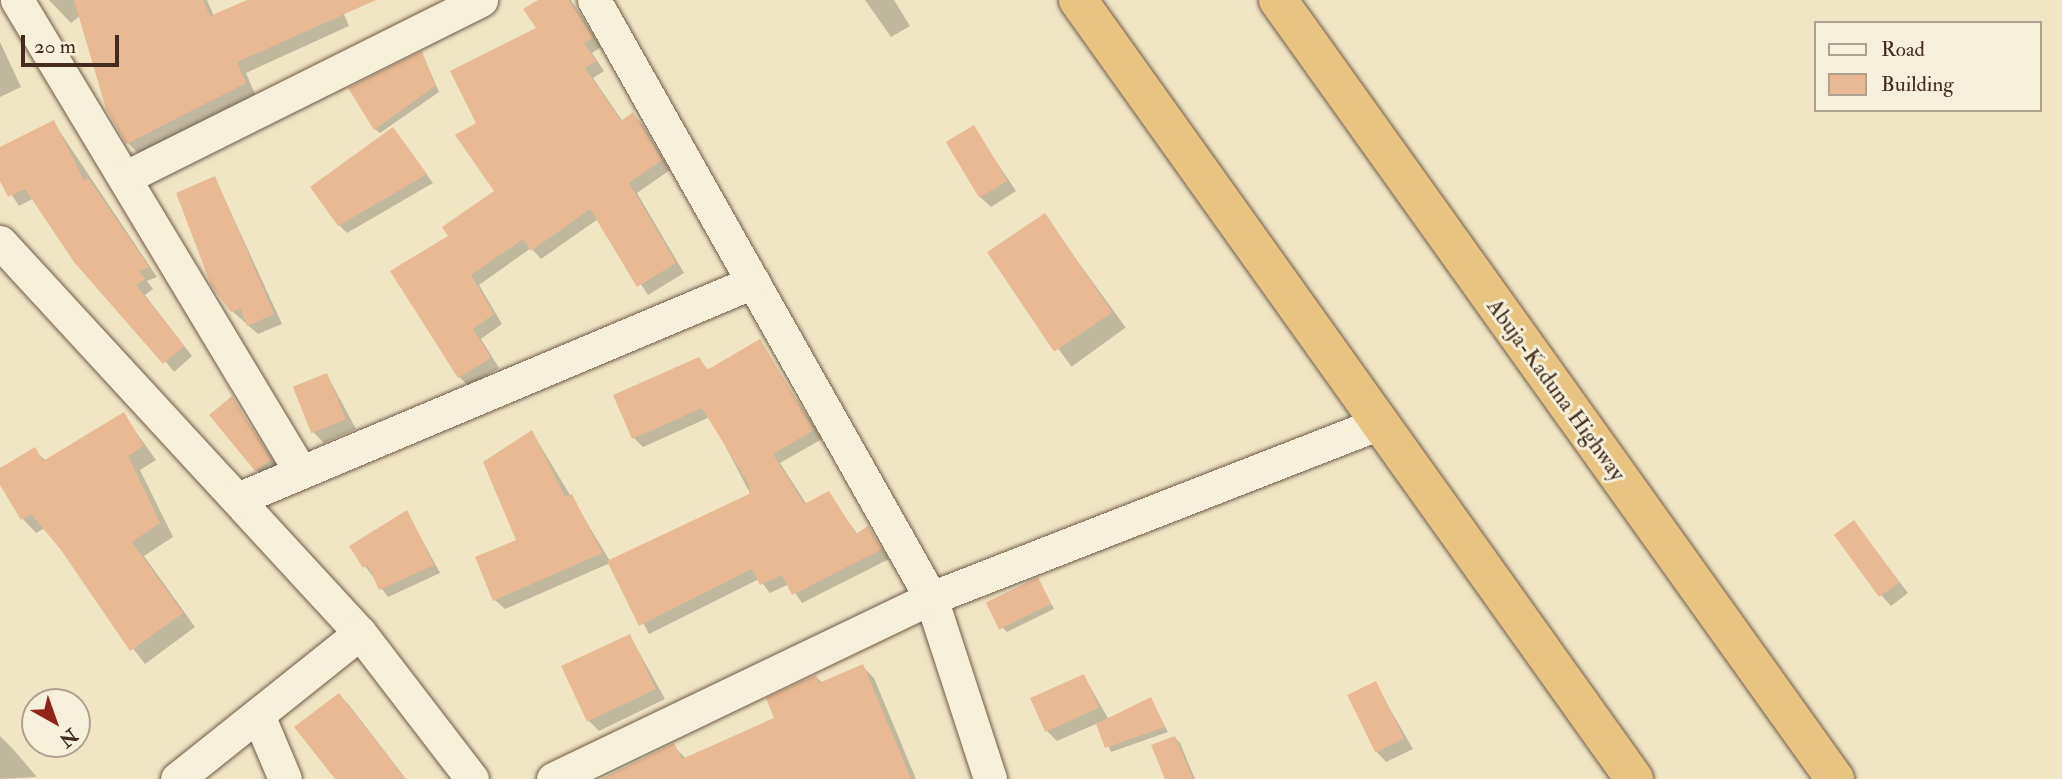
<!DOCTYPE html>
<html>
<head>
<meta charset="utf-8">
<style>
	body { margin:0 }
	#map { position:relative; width:2062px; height:779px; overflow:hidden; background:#f1e6c4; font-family:"IM FELL Double Pica",serif }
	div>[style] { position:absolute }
	.shadow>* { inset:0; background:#0003; transform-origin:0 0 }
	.building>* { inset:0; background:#e9b993; transform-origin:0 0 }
	.roads { filter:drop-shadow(0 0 2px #6e5a47) drop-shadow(0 0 2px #6e5a47) }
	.minor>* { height:33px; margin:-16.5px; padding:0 16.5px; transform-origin:16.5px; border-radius:16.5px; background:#f6efd9 }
	.trunk>* { height:38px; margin:-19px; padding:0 19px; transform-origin:19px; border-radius:19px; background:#e8c382 }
	span { translate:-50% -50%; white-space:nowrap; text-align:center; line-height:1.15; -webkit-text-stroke:6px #f6efd9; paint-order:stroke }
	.street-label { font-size:23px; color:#432c1d }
	.legend { position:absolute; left:1814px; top:21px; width:228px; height:91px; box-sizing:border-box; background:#f6efd9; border:2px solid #aea18e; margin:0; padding:9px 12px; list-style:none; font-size:21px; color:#432c1d }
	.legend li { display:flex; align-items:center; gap:14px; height:35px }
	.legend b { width:35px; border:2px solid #aea18e }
	.north { position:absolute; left:21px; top:688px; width:70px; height:70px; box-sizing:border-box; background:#f6efd9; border:2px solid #aea18e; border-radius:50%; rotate:140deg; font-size:19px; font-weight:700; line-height:28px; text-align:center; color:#432c1d }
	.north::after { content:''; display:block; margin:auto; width:24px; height:32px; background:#8f2418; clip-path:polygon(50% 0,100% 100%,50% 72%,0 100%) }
	.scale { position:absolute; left:21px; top:35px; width:98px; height:32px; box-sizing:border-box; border:4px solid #432c1d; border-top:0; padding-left:9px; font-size:21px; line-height:24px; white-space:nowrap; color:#432c1d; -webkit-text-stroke:5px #f6efd9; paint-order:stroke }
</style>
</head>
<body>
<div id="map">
	<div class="shadow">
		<i style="clip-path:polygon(49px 0,207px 0,214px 16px,251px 0,338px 0,349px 26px,246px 73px,255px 94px,138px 153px,128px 143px,81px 15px,71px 23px)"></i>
		<i style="clip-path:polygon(541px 0,571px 0,601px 47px,592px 53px,604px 71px,593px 78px,623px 122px,633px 115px,642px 124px,670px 170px,637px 193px,684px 273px,648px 295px,598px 219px,541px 259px,531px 248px,479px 285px,502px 324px,481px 339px,499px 368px,469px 386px,459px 377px,451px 237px,497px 191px,478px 123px,538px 29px)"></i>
		<i style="clip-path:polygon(865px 0,894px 0,910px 26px,891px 37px)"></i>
		<i style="clip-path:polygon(0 42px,21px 87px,0 97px)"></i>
		<i style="clip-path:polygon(422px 53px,439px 92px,380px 133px,375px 129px)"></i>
		<i style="clip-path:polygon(54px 123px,157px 277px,147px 281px,153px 289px,145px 295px,192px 356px,174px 372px,34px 198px,19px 206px,0 177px,0 149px)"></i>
		<i style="clip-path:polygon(974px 128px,1016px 191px,991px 207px,980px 197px)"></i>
		<i style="clip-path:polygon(393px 129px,433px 183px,347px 233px,339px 225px)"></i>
		<i style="clip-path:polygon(215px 178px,282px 324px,258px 334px,232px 311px)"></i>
		<i style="left:1044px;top:215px;width:139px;height:67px;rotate:54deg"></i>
		<i style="clip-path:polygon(759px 341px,822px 439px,780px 463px,807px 505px,828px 493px,858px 535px,868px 528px,889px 559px,802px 603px,789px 584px,770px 593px,759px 579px,649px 634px,610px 563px,505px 609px,495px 600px,519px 541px,532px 432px,610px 561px,751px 495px,710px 417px,643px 447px,634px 438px,699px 359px,709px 371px)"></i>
		<i style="clip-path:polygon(327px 375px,356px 429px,324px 443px,314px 433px)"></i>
		<i style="clip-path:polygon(232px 398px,280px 471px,267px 480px,256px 470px)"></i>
		<i style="clip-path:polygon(123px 414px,156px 460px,140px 470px,173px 537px,144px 556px,195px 627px,145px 664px,91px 594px,95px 591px,45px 528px,36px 533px,23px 519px,0 482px,0 470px,34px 450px,46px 461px)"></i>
		<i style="clip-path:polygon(407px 512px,440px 573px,388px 597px,351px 547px)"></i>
		<i style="clip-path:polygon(1854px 522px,1908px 593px,1891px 606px,1881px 595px)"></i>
		<i style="clip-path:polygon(1038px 579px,1054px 609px,1007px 632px,1002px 627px)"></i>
		<i style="clip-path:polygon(630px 636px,665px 699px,599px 731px,589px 721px)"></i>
		<i style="clip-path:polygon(863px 667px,874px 678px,916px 779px,602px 779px,673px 745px,686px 759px,776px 719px,816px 677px,823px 683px)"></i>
		<i style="clip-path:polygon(1084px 676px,1109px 720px,1151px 699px,1168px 732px,1111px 752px,1098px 723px,1057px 741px,1047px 731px)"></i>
		<i style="clip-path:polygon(1375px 683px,1413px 749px,1386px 762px,1376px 751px)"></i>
		<i style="clip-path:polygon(339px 695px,349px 705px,406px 779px,338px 779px)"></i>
		<i style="clip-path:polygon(0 736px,13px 749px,37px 777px,0 779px)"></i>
		<i style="clip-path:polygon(1175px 738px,1180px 743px,1195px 779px,1167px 779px)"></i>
	</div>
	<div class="building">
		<i style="clip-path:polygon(74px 0,203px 0,210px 16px,247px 0,376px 0,237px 62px,246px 83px,126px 144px,106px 109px)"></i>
		<i style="clip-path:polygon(538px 0,569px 0,593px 38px,584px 43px,596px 61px,585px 68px,621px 121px,633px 112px,662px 160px,629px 183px,676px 263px,637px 287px,590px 209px,531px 251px,523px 239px,471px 275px,494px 314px,473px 329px,491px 358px,458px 378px,390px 271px,448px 236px,442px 227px,494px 191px,455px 135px,476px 123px,450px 71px,536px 28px,523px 9px)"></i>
		<i style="clip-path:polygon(422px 51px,435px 86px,374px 130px,348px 88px)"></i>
		<i style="clip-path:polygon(54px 120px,84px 181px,88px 178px,149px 267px,139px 271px,145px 279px,136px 285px,184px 346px,163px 364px,74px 262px,25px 189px,8px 197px,0 181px,0 147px)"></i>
		<i style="left:974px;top:125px;width:65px;height:33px;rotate:59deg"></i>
		<i style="clip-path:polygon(393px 127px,427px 174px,338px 226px,310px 187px)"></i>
		<i style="clip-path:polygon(215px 176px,274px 314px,247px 326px,240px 308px,231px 312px,211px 285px,176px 193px)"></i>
		<i style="left:1045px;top:213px;width:120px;height:70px;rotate:56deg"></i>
		<i style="clip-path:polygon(760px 339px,814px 430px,773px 454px,804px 504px,829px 491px,856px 534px,868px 526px,882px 549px,792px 595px,782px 575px,760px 585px,752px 569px,639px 626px,607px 561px,749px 494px,749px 485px,702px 408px,632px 439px,613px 395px,699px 357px,707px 370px)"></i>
		<i style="left:327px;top:373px;width:50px;height:37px;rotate:68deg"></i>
		<i style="clip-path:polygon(232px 396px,271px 460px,255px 471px,209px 415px)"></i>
		<i style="clip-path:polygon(124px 412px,144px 446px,128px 456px,160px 523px,132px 542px,183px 613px,130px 651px,61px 550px,31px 514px,21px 520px,0 485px,0 468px,35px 447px,43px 461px)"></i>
		<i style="clip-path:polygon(532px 430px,565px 497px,572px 494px,602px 553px,493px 601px,475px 557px,516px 540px,483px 462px)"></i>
		<i style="clip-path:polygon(407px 510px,434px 565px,379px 590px,368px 565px,363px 568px,349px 546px)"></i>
		<i style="left:1854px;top:520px;width:77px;height:25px;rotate:54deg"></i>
		<i style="left:1038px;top:577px;width:30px;height:58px;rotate:64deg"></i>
		<i style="left:630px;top:634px;width:61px;height:76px;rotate:65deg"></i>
		<i style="clip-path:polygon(863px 664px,911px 779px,601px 779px,674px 743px,682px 759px,774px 718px,766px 698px,816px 675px,819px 683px)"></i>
		<i style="left:1084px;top:674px;width:37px;height:59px;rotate:66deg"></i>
		<i style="left:1376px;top:681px;width:64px;height:32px;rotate:64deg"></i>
		<i style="clip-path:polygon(339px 693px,405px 779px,335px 779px,294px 727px)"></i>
		<i style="clip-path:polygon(1151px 697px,1165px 727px,1105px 748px,1096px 724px)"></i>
		<i style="clip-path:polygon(1175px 736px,1193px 779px,1165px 779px,1151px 745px)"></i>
	</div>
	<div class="roads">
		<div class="minor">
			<i style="left:17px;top:0;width:547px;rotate:58.98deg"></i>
			<i style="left:594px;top:0;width:686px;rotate:60.6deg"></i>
			<i style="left:931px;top:598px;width:190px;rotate:71.9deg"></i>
			<i style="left:124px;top:178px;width:399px;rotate:-26.5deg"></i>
			<i style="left:0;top:242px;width:531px;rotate:47.36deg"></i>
			<i style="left:360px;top:633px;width:184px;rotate:52.5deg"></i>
			<i style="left:240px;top:498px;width:557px;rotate:-22.83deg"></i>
			<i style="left:258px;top:715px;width:69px;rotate:67.1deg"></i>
			<i style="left:177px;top:779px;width:234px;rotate:-38.6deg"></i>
			<i style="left:553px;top:779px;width:419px;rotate:-25.6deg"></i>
			<i style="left:931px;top:598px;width:481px;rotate:-21.3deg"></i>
		</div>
		<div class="trunk">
			<i style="left:1078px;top:0;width:957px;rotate:54.48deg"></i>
			<i style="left:1278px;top:0;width:958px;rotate:54.43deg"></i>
		</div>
	</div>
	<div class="street-label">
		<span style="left:1556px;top:390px;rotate:54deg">Abuja-Kaduna Highway</span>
	</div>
	<ul class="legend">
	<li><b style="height:9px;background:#f6efd9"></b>Road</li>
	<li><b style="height:19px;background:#e9b993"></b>Building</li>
	</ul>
	<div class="north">N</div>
	<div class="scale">20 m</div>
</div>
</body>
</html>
